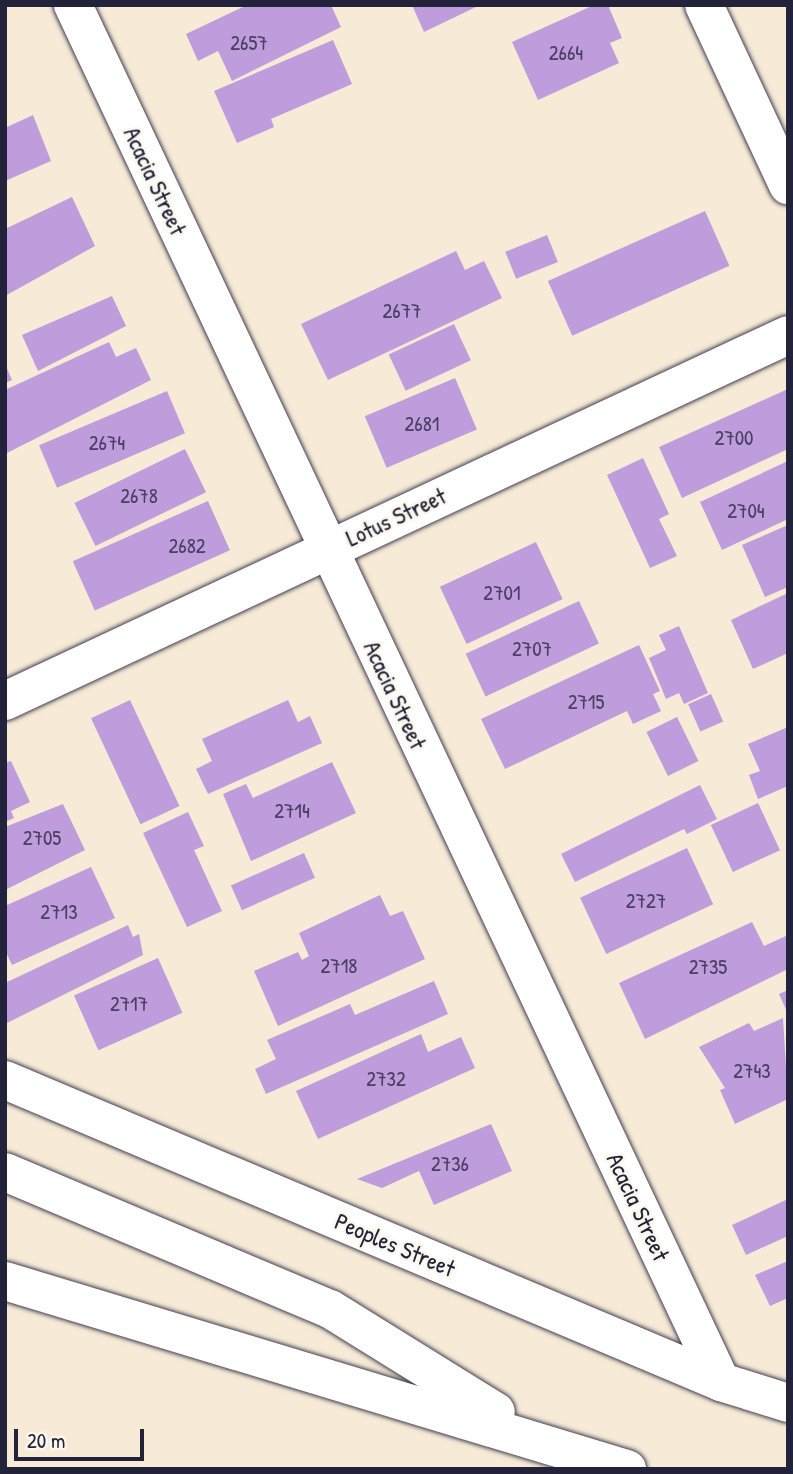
<!DOCTYPE html>
<html>
<head>
<meta charset="utf-8">
<style>
	body { margin:0 }
	#map { position:relative; width:793px; height:1474px; overflow:hidden; background:#f7ead6; font-family:"Patrick Hand",sans-serif }
	div>[style] { position:absolute }
	.building>* { inset:0; background:#bf9cdc; transform-origin:0 0 }
	.roads { filter:drop-shadow(0 0 2px #424052) drop-shadow(0 0 2px #424052) }
	.minor>* { height:38px; margin:-19px; padding:0 19px; transform-origin:19px; border-radius:19px; background:#fff }
	.motorway>* { height:38px; margin:-19px; padding:0 19px; transform-origin:19px; border-radius:19px; background:#fff }
	span { translate:-50% -50%; white-space:nowrap; text-align:center; line-height:1.15; -webkit-text-stroke:5px #fbf7ec; paint-order:stroke }
	.number-label { font-size:21px; color:#494063 }
	.number-label span { -webkit-text-stroke-width:0 }
	.street-label { font-size:24px; color:#22223b }
	.frame { position:absolute; inset:0; border:7px solid #22223b; pointer-events:none }
	.scale { position:absolute; left:14px; top:1429px; width:130px; height:32px; box-sizing:border-box; border:4px solid #22223b; border-top:0; padding-left:9px; font-size:21px; line-height:24px; white-space:nowrap; color:#22223b; -webkit-text-stroke:5px #fbf7ec; paint-order:stroke }
</style>
</head>
<body>
<div id="map">
	<div class="building">
		<i style="clip-path:polygon(247px 5px,331px 5px,341px 27px,232px 81px,218px 51px,198px 61px,186px 34px)"></i>
		<i style="clip-path:polygon(412px 5px,480px 5px,424px 32px)"></i>
		<i style="clip-path:polygon(594px 5px,608px 5px,622px 38px,610px 43px,619px 63px,538px 100px,512px 42px)"></i>
		<i style="clip-path:polygon(333px 40px,352px 84px,271px 119px,274px 127px,237px 143px,214px 91px)"></i>
		<i style="clip-path:polygon(33px 115px,51px 161px,5px 181px,5px 128px)"></i>
		<i style="clip-path:polygon(72px 197px,95px 246px,5px 296px,5px 229px)"></i>
		<i style="left:705px;top:211px;width:60px;height:172px;rotate:66deg"></i>
		<i style="left:547px;top:235px;width:29px;height:45px;rotate:68deg"></i>
		<i style="clip-path:polygon(456px 251px,465px 270px,484px 261px,502px 298px,328px 380px,301px 324px)"></i>
		<i style="clip-path:polygon(112px 296px,126px 326px,38px 371px,22px 335px)"></i>
		<i style="left:454px;top:324px;width:40px;height:72px;rotate:65deg"></i>
		<i style="clip-path:polygon(109px 342px,116px 357px,136px 348px,151px 380px,5px 454px,5px 390px)"></i>
		<i style="clip-path:polygon(5px 364px,12px 380px,5px 383px)"></i>
		<i style="left:455px;top:378px;width:56px;height:98px;rotate:67deg"></i>
		<i style="clip-path:polygon(788px 389px,788px 449px,682px 498px,659px 447px)"></i>
		<i style="left:167px;top:391px;width:46px;height:139px;rotate:67deg"></i>
		<i style="left:185px;top:449px;width:48px;height:123px;rotate:64deg"></i>
		<i style="clip-path:polygon(643px 458px,669px 514px,659px 519px,677px 556px,650px 568px,607px 475px)"></i>
		<i style="clip-path:polygon(788px 461px,788px 519px,722px 550px,700px 502px)"></i>
		<i style="left:208px;top:501px;width:54px;height:148px;rotate:66deg"></i>
		<i style="clip-path:polygon(788px 525px,788px 587px,765px 597px,742px 545px)"></i>
		<i style="left:536px;top:542px;width:63px;height:106px;rotate:65deg"></i>
		<i style="clip-path:polygon(788px 593px,788px 653px,753px 669px,731px 620px)"></i>
		<i style="left:579px;top:601px;width:47px;height:125px;rotate:65deg"></i>
		<i style="clip-path:polygon(679px 626px,708px 693px,684px 704px,679px 693px,666px 699px,649px 658px,666px 650px,659px 635px)"></i>
		<i style="clip-path:polygon(639px 645px,660px 691px,653px 694px,661px 711px,633px 724px,627px 711px,505px 769px,481px 719px)"></i>
		<i style="left:711px;top:694px;width:30px;height:25px;rotate:66deg"></i>
		<i style="left:130px;top:700px;width:117px;height:43px;rotate:65deg"></i>
		<i style="clip-path:polygon(288px 700px,298px 722px,310px 716px,322px 743px,208px 794px,196px 769px,212px 761px,202px 739px)"></i>
		<i style="left:677px;top:717px;width:49px;height:34px;rotate:64deg"></i>
		<i style="clip-path:polygon(788px 727px,788px 786px,758px 799px,749px 775px,760px 771px,748px 744px)"></i>
		<i style="clip-path:polygon(11px 761px,30px 802px,11px 811px,14px 818px,5px 822px,5px 763px)"></i>
		<i style="clip-path:polygon(332px 762px,356px 813px,251px 861px,223px 794px,246px 784px,253px 798px)"></i>
		<i style="clip-path:polygon(700px 785px,717px 819px,687px 834px,684px 829px,575px 882px,561px 854px)"></i>
		<i style="left:758px;top:803px;width:52px;height:52px;rotate:65deg"></i>
		<i style="clip-path:polygon(63px 804px,85px 850px,5px 890px,5px 827px)"></i>
		<i style="clip-path:polygon(188px 812px,204px 846px,194px 850px,222px 911px,187px 927px,143px 833px)"></i>
		<i style="left:687px;top:848px;width:62px;height:118px;rotate:65deg"></i>
		<i style="left:304px;top:853px;width:27px;height:80px;rotate:66deg"></i>
		<i style="clip-path:polygon(91px 867px,115px 918px,12px 965px,5px 950px,5px 906px)"></i>
		<i style="clip-path:polygon(380px 895px,390px 916px,403px 911px,425px 959px,278px 1026px,254px 971px,298px 952px,302px 960px,309px 956px,299px 933px)"></i>
		<i style="clip-path:polygon(752px 922px,764px 946px,786px 936px,788px 969px,645px 1039px,619px 983px)"></i>
		<i style="clip-path:polygon(128px 925px,133px 937px,139px 934px,143px 955px,5px 1024px,5px 983px)"></i>
		<i style="left:158px;top:958px;width:60px;height:92px;rotate:66deg"></i>
		<i style="clip-path:polygon(434px 981px,448px 1014px,266px 1094px,255px 1069px,276px 1059px,267px 1040px,350px 1004px,355px 1015px)"></i>
		<i style="clip-path:polygon(788px 990px,788px 1014px,779px 994px)"></i>
		<i style="clip-path:polygon(783px 1018px,788px 1099px,735px 1124px,720px 1090px,725px 1088px,699px 1047px,749px 1023px,754px 1031px)"></i>
		<i style="clip-path:polygon(421px 1034px,428px 1052px,461px 1037px,475px 1068px,318px 1139px,296px 1091px)"></i>
		<i style="clip-path:polygon(491px 1124px,512px 1171px,434px 1205px,419px 1171px,382px 1188px,357px 1179px)"></i>
		<i style="clip-path:polygon(788px 1199px,788px 1236px,746px 1255px,732px 1225px)"></i>
		<i style="clip-path:polygon(788px 1261px,788px 1298px,770px 1306px,755px 1275px)"></i>
	</div>
	<div class="roads">
		<div class="minor">
			<i style="left:73px;top:5px;width:1522px;rotate:64.8deg"></i>
			<i style="left:704px;top:5px;width:199px;rotate:65deg"></i>
			<i style="left:5px;top:701px;width:864px;rotate:-25.05deg"></i>
			<i style="left:5px;top:1080px;width:777px;rotate:22.87deg"></i>
			<i style="left:721px;top:1382px;width:70px;rotate:17.4deg"></i>
		</div>
		<div class="motorway">
			<i style="left:5px;top:1172px;width:353px;rotate:22.9deg"></i>
			<i style="left:330px;top:1309px;width:195px;rotate:31.8deg"></i>
			<i style="left:5px;top:1281px;width:650px;rotate:16.82deg"></i>
		</div>
	</div>
	<div class="number-label">
		<span style="left:249px;top:43px">2657</span>
		<span style="left:566px;top:53px">2664</span>
		<span style="left:402px;top:311px">2677</span>
		<span style="left:422px;top:424px">2681</span>
		<span style="left:734px;top:438px">2700</span>
		<span style="left:107px;top:443px">2674</span>
		<span style="left:139px;top:496px">2678</span>
		<span style="left:746px;top:511px">2704</span>
		<span style="left:187px;top:546px">2682</span>
		<span style="left:502px;top:593px">2701</span>
		<span style="left:532px;top:649px">2707</span>
		<span style="left:586px;top:702px">2715</span>
		<span style="left:292px;top:811px">2714</span>
		<span style="left:42px;top:838px">2705</span>
		<span style="left:646px;top:901px">2727</span>
		<span style="left:59px;top:912px">2713</span>
		<span style="left:339px;top:966px">2718</span>
		<span style="left:708px;top:967px">2735</span>
		<span style="left:129px;top:1004px">2717</span>
		<span style="left:752px;top:1071px">2743</span>
		<span style="left:386px;top:1079px">2732</span>
		<span style="left:450px;top:1164px">2736</span>
	</div>
	<div class="street-label">
		<span style="left:155px;top:181px;rotate:65deg">Acacia Street</span>
		<span style="left:396px;top:517px;rotate:-25deg">Lotus Street</span>
		<span style="left:395px;top:695px;rotate:65deg">Acacia Street</span>
		<span style="left:638px;top:1207px;rotate:65deg">Acacia Street</span>
		<span style="left:395px;top:1245px;rotate:23deg">Peoples Street</span>
	</div>
	<div class="frame"></div>
	<div class="scale">20 m</div>
</div>
</body>
</html>
